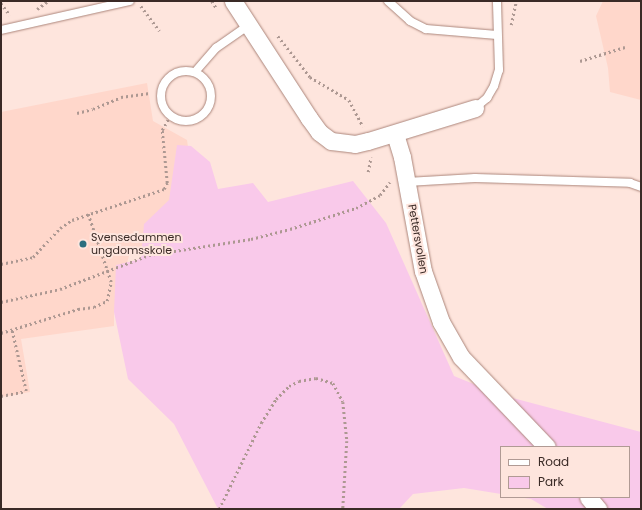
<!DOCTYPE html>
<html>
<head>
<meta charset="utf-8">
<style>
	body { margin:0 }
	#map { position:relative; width:642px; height:510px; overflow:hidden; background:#fee5dd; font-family:Poppins,sans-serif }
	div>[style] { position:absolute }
	.built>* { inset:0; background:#ffd7cb }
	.green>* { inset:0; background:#f9c9ea }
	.path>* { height:2.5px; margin-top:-1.25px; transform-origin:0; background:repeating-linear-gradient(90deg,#ad9892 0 2px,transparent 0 5px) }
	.roads { filter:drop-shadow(0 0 1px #ac867b) drop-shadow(0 0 1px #ac867b) }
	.lane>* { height:8px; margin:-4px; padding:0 4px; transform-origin:4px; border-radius:4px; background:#fff }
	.lane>.ring { margin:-4px; padding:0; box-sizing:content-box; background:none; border:8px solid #fff; border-radius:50% }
	.street>* { height:17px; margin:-8.5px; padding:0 8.5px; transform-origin:8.5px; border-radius:8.5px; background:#fff }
	.dots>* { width:11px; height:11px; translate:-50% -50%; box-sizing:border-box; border:2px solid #fee5dd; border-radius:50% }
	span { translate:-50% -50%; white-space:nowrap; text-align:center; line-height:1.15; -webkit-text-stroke:4px #fee5dd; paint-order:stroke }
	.poi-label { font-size:11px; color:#3a2a26 }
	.left { translate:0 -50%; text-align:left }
	.street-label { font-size:11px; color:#3a2a26 }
	.frame { position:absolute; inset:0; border:2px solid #3a2a26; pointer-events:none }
	.legend { position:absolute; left:500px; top:446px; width:130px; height:52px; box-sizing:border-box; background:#fee5dd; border:1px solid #b09a94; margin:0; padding:5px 7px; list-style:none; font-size:12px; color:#3a2a26 }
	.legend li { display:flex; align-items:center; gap:8px; height:20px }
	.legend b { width:20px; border:1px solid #b09a94 }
</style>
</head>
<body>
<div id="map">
	<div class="built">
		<i style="clip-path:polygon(603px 1px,641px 1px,641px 100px,610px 92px,608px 68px,596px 16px)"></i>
		<i style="clip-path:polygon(147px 83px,153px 121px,187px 140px,201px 237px,130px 252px,114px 312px,114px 326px,21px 339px,30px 392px,1px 397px,1px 112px)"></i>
	</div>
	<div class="green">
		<i style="clip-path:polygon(177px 145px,191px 146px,210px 162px,218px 189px,253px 183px,268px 202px,353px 181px,386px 223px,454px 376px,498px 394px,641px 432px,641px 509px,548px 509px,531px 499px,518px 497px,629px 497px,629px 447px,501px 447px,501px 494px,464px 488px,413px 494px,399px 509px,218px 509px,174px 424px,128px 379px,114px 312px,116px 265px,141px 259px,144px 224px,169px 200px)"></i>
	</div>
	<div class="path">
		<i style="left:212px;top:1px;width:9px;rotate:58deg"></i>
		<i style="left:1px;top:3px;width:15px;rotate:53deg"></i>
		<i style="left:141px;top:6px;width:31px;rotate:53deg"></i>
		<i style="left:37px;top:9px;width:14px;rotate:-36deg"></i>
		<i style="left:511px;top:25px;width:25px;rotate:-78deg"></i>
		<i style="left:278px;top:36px;width:52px;rotate:52deg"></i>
		<i style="left:310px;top:77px;width:45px;rotate:30.5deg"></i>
		<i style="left:349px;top:100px;width:30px;rotate:62deg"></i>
		<i style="left:580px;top:61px;width:47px;rotate:-17.3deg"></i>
		<i style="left:77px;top:113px;width:16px;rotate:-14deg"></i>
		<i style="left:93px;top:109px;width:30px;rotate:-23deg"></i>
		<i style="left:121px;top:97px;width:29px;rotate:-8deg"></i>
		<i style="left:368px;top:172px;width:15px;rotate:-79deg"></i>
		<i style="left:1px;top:264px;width:33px;rotate:-12deg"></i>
		<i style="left:33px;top:257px;width:40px;rotate:-47deg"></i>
		<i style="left:60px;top:228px;width:14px;rotate:-34deg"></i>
		<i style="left:72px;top:220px;width:97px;rotate:-18.6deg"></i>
		<i style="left:164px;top:189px;width:7px;rotate:-63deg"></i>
		<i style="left:167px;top:183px;width:53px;rotate:-95.4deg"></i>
		<i style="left:162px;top:130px;width:16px;rotate:-60deg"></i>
		<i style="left:1px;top:302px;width:60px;rotate:-12.4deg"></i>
		<i style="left:60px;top:289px;width:95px;rotate:-20.9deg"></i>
		<i style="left:149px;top:255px;width:103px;rotate:-8.9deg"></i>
		<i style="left:251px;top:239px;width:40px;rotate:-14.4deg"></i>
		<i style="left:290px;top:229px;width:69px;rotate:-17.7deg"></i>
		<i style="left:356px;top:208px;width:27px;rotate:-28deg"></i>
		<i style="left:380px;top:195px;width:16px;rotate:-52deg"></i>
		<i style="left:1px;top:333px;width:81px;rotate:-17.3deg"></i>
		<i style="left:78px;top:309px;width:16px;rotate:-7deg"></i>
		<i style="left:94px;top:307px;width:14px;rotate:-25deg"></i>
		<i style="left:107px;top:301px;width:19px;rotate:-78deg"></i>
		<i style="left:111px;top:282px;width:72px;rotate:-108.7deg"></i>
		<i style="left:1px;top:396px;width:25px;rotate:-11deg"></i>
		<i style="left:26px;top:391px;width:62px;rotate:-103.1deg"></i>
		<i style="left:219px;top:509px;width:96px;rotate:-64deg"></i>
		<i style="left:261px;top:423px;width:28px;rotate:-58deg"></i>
		<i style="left:276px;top:399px;width:18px;rotate:-45deg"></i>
		<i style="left:289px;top:386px;width:11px;rotate:-27deg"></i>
		<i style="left:299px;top:381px;width:17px;rotate:-10deg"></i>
		<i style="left:316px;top:378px;width:18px;rotate:16deg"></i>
		<i style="left:333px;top:383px;width:21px;rotate:62deg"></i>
		<i style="left:343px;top:402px;width:39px;rotate:84deg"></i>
		<i style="left:347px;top:441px;width:68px;rotate:93.4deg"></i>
	</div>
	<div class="roads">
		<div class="lane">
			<i style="left:388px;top:1px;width:30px;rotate:42deg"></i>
			<i style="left:410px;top:21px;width:18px;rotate:27deg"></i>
			<i style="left:426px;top:29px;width:71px;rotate:4.8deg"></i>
			<i style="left:1px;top:30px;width:132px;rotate:-12.7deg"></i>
			<i class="ring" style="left:161px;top:71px;width:42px;height:42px"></i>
			<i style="left:195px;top:72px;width:32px;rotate:-49deg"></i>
			<i style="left:216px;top:48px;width:40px;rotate:-34.9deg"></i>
			<i style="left:475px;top:108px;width:16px;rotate:-40deg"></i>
			<i style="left:487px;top:98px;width:14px;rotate:-60deg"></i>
			<i style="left:494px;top:86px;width:17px;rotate:-73deg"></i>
			<i style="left:499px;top:70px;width:69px;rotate:-91.7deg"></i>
			<i style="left:407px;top:182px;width:68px;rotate:-3.4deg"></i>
			<i style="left:475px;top:178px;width:155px;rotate:1.8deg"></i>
			<i style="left:630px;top:183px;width:12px;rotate:20deg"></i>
		</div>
		<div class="street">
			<i style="left:233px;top:1px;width:140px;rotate:57deg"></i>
			<i style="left:309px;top:118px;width:17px;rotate:54deg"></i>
			<i style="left:319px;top:132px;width:15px;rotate:37deg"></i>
			<i style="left:331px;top:141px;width:24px;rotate:7deg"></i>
			<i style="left:355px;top:144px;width:13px;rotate:-13deg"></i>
			<i style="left:368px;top:141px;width:112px;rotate:-17.1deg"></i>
			<i style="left:395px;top:134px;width:24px;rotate:73deg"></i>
			<i style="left:402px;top:157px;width:116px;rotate:79.6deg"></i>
			<i style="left:423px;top:271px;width:54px;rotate:70.6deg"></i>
			<i style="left:441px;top:322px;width:40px;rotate:60.3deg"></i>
			<i style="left:461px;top:357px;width:124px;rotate:46.3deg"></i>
			<i style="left:588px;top:497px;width:16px;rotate:50deg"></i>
		</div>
	</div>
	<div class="dots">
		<i style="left:83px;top:244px;background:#2a6e7f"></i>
	</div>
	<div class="poi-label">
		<span class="left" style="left:91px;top:244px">Svensedammen<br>ungdomsskole</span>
	</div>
	<div class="street-label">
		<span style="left:418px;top:239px;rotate:80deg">Pettersvollen</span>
	</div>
	<div class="frame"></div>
	<ul class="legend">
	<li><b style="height:5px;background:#fff"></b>Road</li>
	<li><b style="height:11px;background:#f9c9ea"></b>Park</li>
	</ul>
</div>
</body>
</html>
